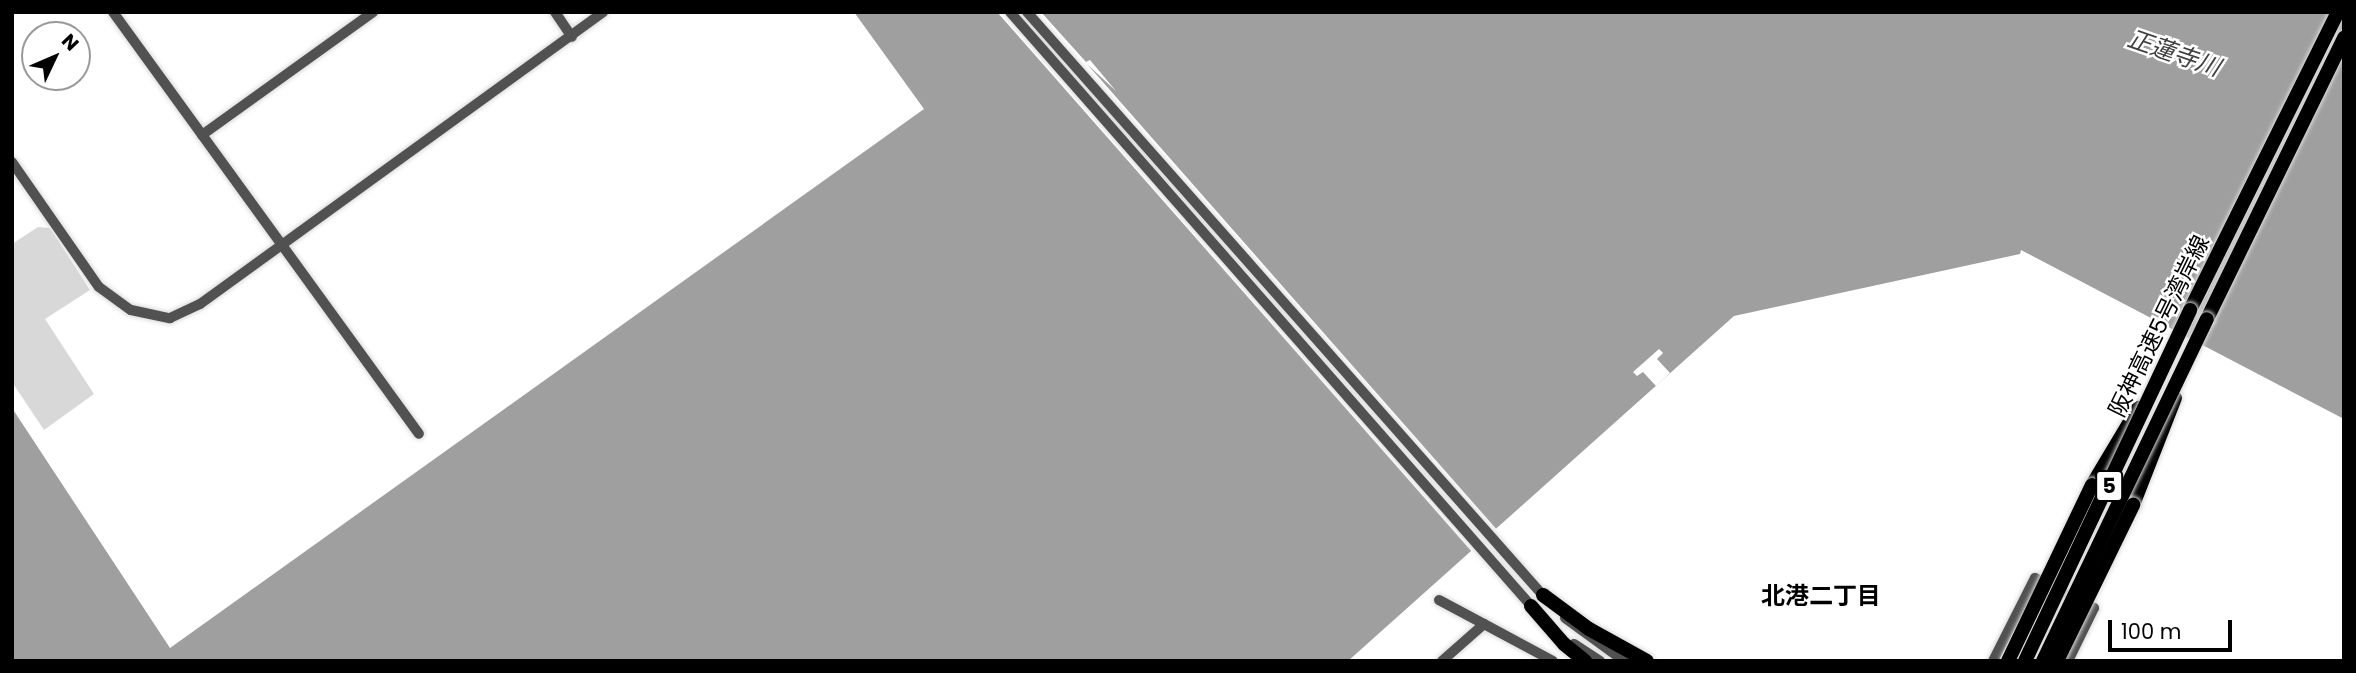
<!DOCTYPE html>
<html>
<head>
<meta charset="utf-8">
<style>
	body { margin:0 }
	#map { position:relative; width:2356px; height:673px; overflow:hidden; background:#fff; font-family:Poppins,"Noto Sans JP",sans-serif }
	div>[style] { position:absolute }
	.green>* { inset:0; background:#d8d8d8 }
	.water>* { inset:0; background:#9f9f9f }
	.pier>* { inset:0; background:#fff }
	.roads { filter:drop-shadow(0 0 2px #dbdbdb) drop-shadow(0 0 2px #dbdbdb) }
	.minor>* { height:10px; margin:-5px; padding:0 5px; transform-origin:5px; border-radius:5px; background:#515151 }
	.highway>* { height:14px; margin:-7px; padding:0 7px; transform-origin:7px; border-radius:7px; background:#000 }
	.bridges { filter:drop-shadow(0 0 2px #dbdbdb) drop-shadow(0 0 2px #dbdbdb) }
	.highway-bridge>* { height:14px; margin:-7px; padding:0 7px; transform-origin:7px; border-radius:7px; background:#000 }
	span { translate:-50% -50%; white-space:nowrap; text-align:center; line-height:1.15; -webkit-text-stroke:5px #fff; paint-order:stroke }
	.shield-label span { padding:2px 5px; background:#fff; border:2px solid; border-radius:5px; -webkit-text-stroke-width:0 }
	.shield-label { font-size:21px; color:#000; font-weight:700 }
	.street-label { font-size:23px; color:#000 }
	.water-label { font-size:24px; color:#404040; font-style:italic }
	.neighbourhood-label { font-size:24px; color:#000; font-weight:700 }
	.frame { position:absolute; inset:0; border:14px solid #000; pointer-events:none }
	.north { position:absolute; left:21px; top:21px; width:70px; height:70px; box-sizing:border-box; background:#fff; border:2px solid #999; border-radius:50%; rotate:46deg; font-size:19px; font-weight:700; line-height:28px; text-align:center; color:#000 }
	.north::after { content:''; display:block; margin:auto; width:24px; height:32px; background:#000; clip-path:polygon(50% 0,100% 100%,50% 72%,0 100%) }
	.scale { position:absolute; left:2108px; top:620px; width:124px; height:32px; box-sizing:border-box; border:4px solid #000; border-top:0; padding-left:9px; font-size:21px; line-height:24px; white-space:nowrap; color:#000; -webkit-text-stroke:5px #fff; paint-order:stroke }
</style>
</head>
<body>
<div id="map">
	<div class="green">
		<i style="clip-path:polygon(38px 227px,50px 228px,90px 290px,45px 319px,94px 394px,44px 430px,12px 382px,12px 244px)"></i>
	</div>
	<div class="water">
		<i style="clip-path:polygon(854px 12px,2344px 12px,2344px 419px,2021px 250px,2020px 254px,1734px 316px,1348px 661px,12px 661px,12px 408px,170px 648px,924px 109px)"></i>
	</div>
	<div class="pier">
		<i style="clip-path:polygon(997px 12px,1041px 12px,1086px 62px,1090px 60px,1116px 91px,1087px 64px,1498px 531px,1473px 553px)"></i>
		<i style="clip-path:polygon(1659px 349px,1663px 353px,1657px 359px,1670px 373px,1656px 386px,1643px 372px,1637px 376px,1633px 372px)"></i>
	</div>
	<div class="roads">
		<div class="minor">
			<i style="left:113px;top:12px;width:521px;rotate:54.05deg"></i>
			<i style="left:555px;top:12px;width:30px;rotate:56deg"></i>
			<i style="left:1010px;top:12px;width:794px;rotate:48.73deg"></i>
			<i style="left:1027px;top:12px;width:785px;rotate:48.51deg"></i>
			<i style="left:202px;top:135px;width:211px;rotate:-35.7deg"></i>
			<i style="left:12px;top:162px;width:152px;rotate:55.2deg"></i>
			<i style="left:99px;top:287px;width:39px;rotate:36deg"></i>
			<i style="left:131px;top:310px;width:40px;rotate:12deg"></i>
			<i style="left:170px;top:318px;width:33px;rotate:-25deg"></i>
			<i style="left:200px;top:304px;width:498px;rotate:-35.9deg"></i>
			<i style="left:1439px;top:600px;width:51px;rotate:28.1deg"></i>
			<i style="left:1565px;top:618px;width:73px;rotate:36.1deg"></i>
			<i style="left:1574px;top:644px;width:31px;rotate:33deg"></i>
			<i style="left:1442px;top:661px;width:56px;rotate:-41.4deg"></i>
			<i style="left:1484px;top:624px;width:78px;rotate:28.2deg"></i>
			<i style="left:1993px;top:661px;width:93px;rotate:-63.2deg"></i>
			<i style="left:2035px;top:578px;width:33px;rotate:27deg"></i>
			<i style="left:2068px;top:661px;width:59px;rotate:-63.9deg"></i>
			<i style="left:2094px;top:608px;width:16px;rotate:-153deg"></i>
		</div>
		<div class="highway">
			<i style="left:2190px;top:310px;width:333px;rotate:-63.6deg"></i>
			<i style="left:2207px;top:319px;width:313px;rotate:-64deg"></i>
			<i style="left:2092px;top:485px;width:90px;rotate:-59.1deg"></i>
			<i style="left:2133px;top:505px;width:115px;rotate:-68.6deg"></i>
			<i style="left:1543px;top:595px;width:57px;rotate:36.5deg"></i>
			<i style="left:1589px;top:629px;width:66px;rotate:28.9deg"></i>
			<i style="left:1531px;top:606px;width:50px;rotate:49deg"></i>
			<i style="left:1564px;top:644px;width:27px;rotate:39deg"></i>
		</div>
	</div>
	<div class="bridges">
		<div class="highway-bridge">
			<i style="left:2008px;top:661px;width:195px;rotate:-64.5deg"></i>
			<i style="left:2025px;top:661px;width:388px;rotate:-64.8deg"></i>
			<i style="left:2043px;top:661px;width:379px;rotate:-64.4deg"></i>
			<i style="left:2057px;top:661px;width:174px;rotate:-64deg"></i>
		</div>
	</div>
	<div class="shield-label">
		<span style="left:2109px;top:486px">5</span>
	</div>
	<div class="street-label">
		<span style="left:2159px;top:326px;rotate:-64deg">阪神高速5号湾岸線</span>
	</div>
	<div class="water-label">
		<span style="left:2174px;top:53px;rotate:19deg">正蓮寺川</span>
	</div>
	<div class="neighbourhood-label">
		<span style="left:1821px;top:596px">北港二丁目</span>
	</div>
	<div class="frame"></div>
	<div class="north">N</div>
	<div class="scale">100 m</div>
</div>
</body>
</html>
